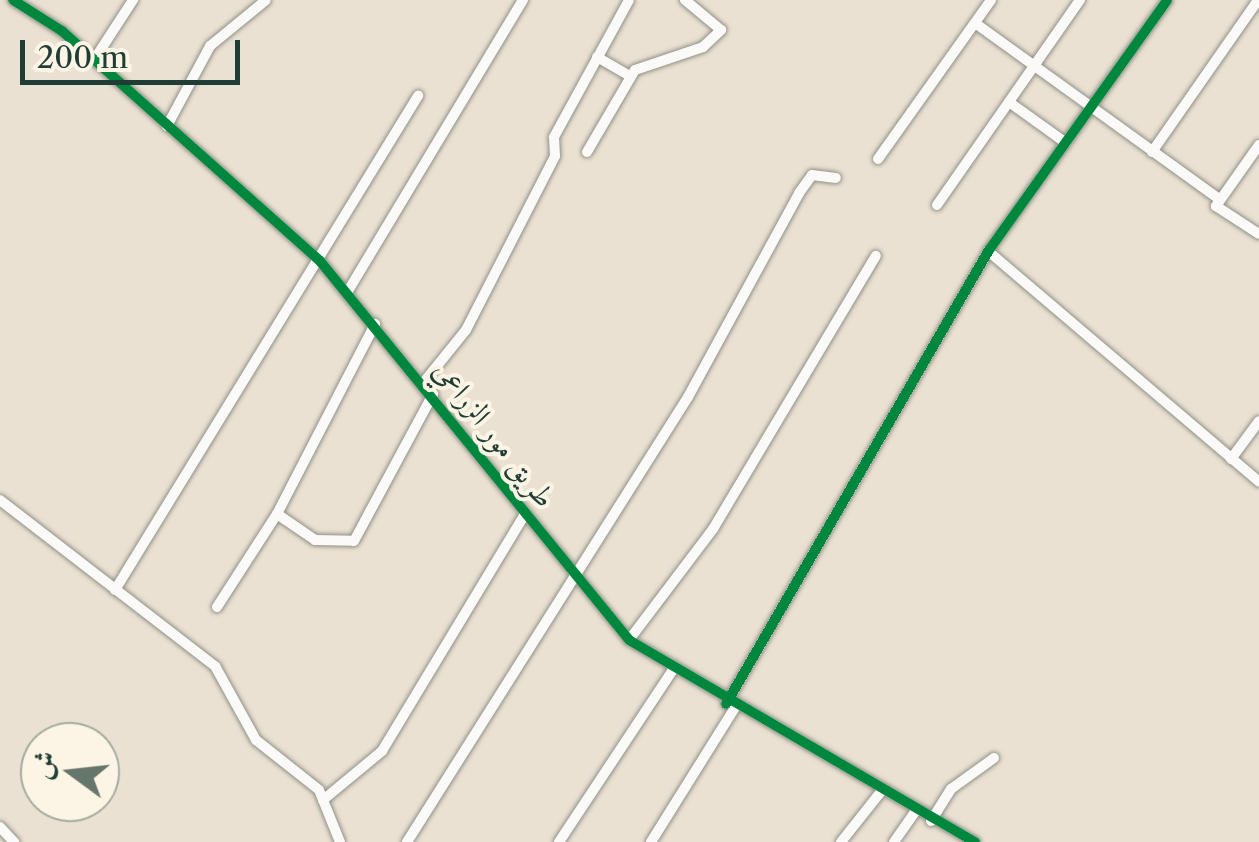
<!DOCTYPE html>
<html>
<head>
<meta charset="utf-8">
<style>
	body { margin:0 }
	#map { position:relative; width:1259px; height:842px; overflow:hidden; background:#eae1d2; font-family:"Libre Caslon Text",Amiri,serif }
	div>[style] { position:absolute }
	.roads { filter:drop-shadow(0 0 2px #909187) drop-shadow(0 0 2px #909187) }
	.minor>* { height:10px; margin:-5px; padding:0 5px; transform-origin:5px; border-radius:5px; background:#fcfaf8 }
	.cycleway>* { height:10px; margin:-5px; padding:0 5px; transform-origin:5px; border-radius:5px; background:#00873e }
	span { translate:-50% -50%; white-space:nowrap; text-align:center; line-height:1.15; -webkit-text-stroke:8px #fcf5e5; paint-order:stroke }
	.street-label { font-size:30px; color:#1f3d34 }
	.north { position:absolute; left:20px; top:722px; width:100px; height:100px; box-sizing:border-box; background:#fcf5e5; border:2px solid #a4ab9e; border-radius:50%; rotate:285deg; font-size:28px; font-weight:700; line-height:40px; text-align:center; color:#1f3d34 }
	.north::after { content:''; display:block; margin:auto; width:35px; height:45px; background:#66766b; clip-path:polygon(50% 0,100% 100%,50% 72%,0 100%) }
	.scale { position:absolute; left:20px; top:40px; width:220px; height:45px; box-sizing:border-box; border:5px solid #1f3d34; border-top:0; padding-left:12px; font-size:30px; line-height:35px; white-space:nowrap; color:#1f3d34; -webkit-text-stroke:8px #fcf5e5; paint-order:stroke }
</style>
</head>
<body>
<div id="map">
	<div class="roads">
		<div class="minor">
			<i style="left:13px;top:0;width:58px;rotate:32.3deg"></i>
			<i style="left:62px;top:31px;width:346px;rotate:41.7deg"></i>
			<i style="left:320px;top:261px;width:489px;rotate:50.8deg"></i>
			<i style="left:629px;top:640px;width:401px;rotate:30.3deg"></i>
			<i style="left:975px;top:23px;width:302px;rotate:35.8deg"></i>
			<i style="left:597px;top:57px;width:38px;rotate:30deg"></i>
			<i style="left:94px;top:60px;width:72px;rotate:-57deg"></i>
			<i style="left:1009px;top:102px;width:70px;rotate:35.7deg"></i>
			<i style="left:167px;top:126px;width:91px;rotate:-61.7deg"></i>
			<i style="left:210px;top:46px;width:72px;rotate:-39.4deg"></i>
			<i style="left:1259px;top:145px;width:75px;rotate:125.2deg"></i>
			<i style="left:1216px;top:206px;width:51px;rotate:33.1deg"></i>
			<i style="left:587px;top:152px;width:95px;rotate:-59.7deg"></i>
			<i style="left:635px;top:70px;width:72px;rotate:-18.7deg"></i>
			<i style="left:703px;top:47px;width:25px;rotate:-43deg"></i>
			<i style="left:721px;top:30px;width:47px;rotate:-140.2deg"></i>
			<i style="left:1152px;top:152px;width:185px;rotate:-55.1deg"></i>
			<i style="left:878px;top:159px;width:195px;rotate:-54.6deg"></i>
			<i style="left:937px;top:205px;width:250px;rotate:-55.1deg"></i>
			<i style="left:988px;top:251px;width:356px;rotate:40.4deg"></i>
			<i style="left:348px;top:291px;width:340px;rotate:-59deg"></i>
			<i style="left:424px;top:382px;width:67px;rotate:-51.1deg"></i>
			<i style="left:466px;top:330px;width:195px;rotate:-62.9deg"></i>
			<i style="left:555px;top:156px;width:19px;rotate:-93deg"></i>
			<i style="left:554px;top:137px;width:156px;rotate:-61.3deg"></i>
			<i style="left:1231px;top:459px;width:47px;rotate:-53.6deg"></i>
			<i style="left:0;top:500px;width:272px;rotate:37.7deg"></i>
			<i style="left:215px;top:666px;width:85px;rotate:61deg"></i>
			<i style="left:256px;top:740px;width:80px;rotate:38.4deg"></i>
			<i style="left:319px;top:790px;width:56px;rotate:68deg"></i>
			<i style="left:277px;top:514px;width:46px;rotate:34.4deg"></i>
			<i style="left:315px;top:540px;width:39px;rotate:1deg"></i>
			<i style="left:354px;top:541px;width:167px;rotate:-61.7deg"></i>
			<i style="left:115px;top:590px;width:580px;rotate:-58.48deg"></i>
			<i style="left:217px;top:607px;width:111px;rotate:-57.2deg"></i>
			<i style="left:277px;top:514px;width:214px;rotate:-62.7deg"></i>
			<i style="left:629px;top:640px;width:139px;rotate:-52.9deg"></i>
			<i style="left:713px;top:529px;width:318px;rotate:-59.2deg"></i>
			<i style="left:726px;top:704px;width:525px;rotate:-59.92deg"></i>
			<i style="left:989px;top:250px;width:307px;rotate:-54.5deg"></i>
			<i style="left:323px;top:800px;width:77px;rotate:-39.7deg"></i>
			<i style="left:382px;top:751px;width:277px;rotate:-58.9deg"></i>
			<i style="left:931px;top:821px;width:38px;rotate:-58deg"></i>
			<i style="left:951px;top:789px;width:53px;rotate:-35.8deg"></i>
			<i style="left:0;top:827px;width:21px;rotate:47deg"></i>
			<i style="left:407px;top:842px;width:526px;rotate:-57.73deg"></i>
			<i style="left:688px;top:397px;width:232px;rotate:-61.4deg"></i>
			<i style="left:799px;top:193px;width:22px;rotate:-54deg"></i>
			<i style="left:812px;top:175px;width:24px;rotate:7deg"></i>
			<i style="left:559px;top:842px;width:205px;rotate:-56.5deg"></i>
			<i style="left:651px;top:842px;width:157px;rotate:-58deg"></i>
			<i style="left:841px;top:842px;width:63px;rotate:-51.5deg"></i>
			<i style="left:894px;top:842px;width:37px;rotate:-55deg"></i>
		</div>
	</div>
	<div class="cycleway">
		<i style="left:13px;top:0;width:58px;rotate:32.3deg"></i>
		<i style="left:62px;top:31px;width:346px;rotate:41.7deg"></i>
		<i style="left:320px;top:261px;width:489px;rotate:50.8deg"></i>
		<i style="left:629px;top:640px;width:401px;rotate:30.3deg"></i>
		<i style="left:726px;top:704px;width:525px;rotate:-59.92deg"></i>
		<i style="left:989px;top:250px;width:307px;rotate:-54.5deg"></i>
	</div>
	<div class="street-label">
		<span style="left:494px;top:434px;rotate:52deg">طريق مور الزراعي</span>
	</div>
	<div class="north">ش</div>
	<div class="scale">200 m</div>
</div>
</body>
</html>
